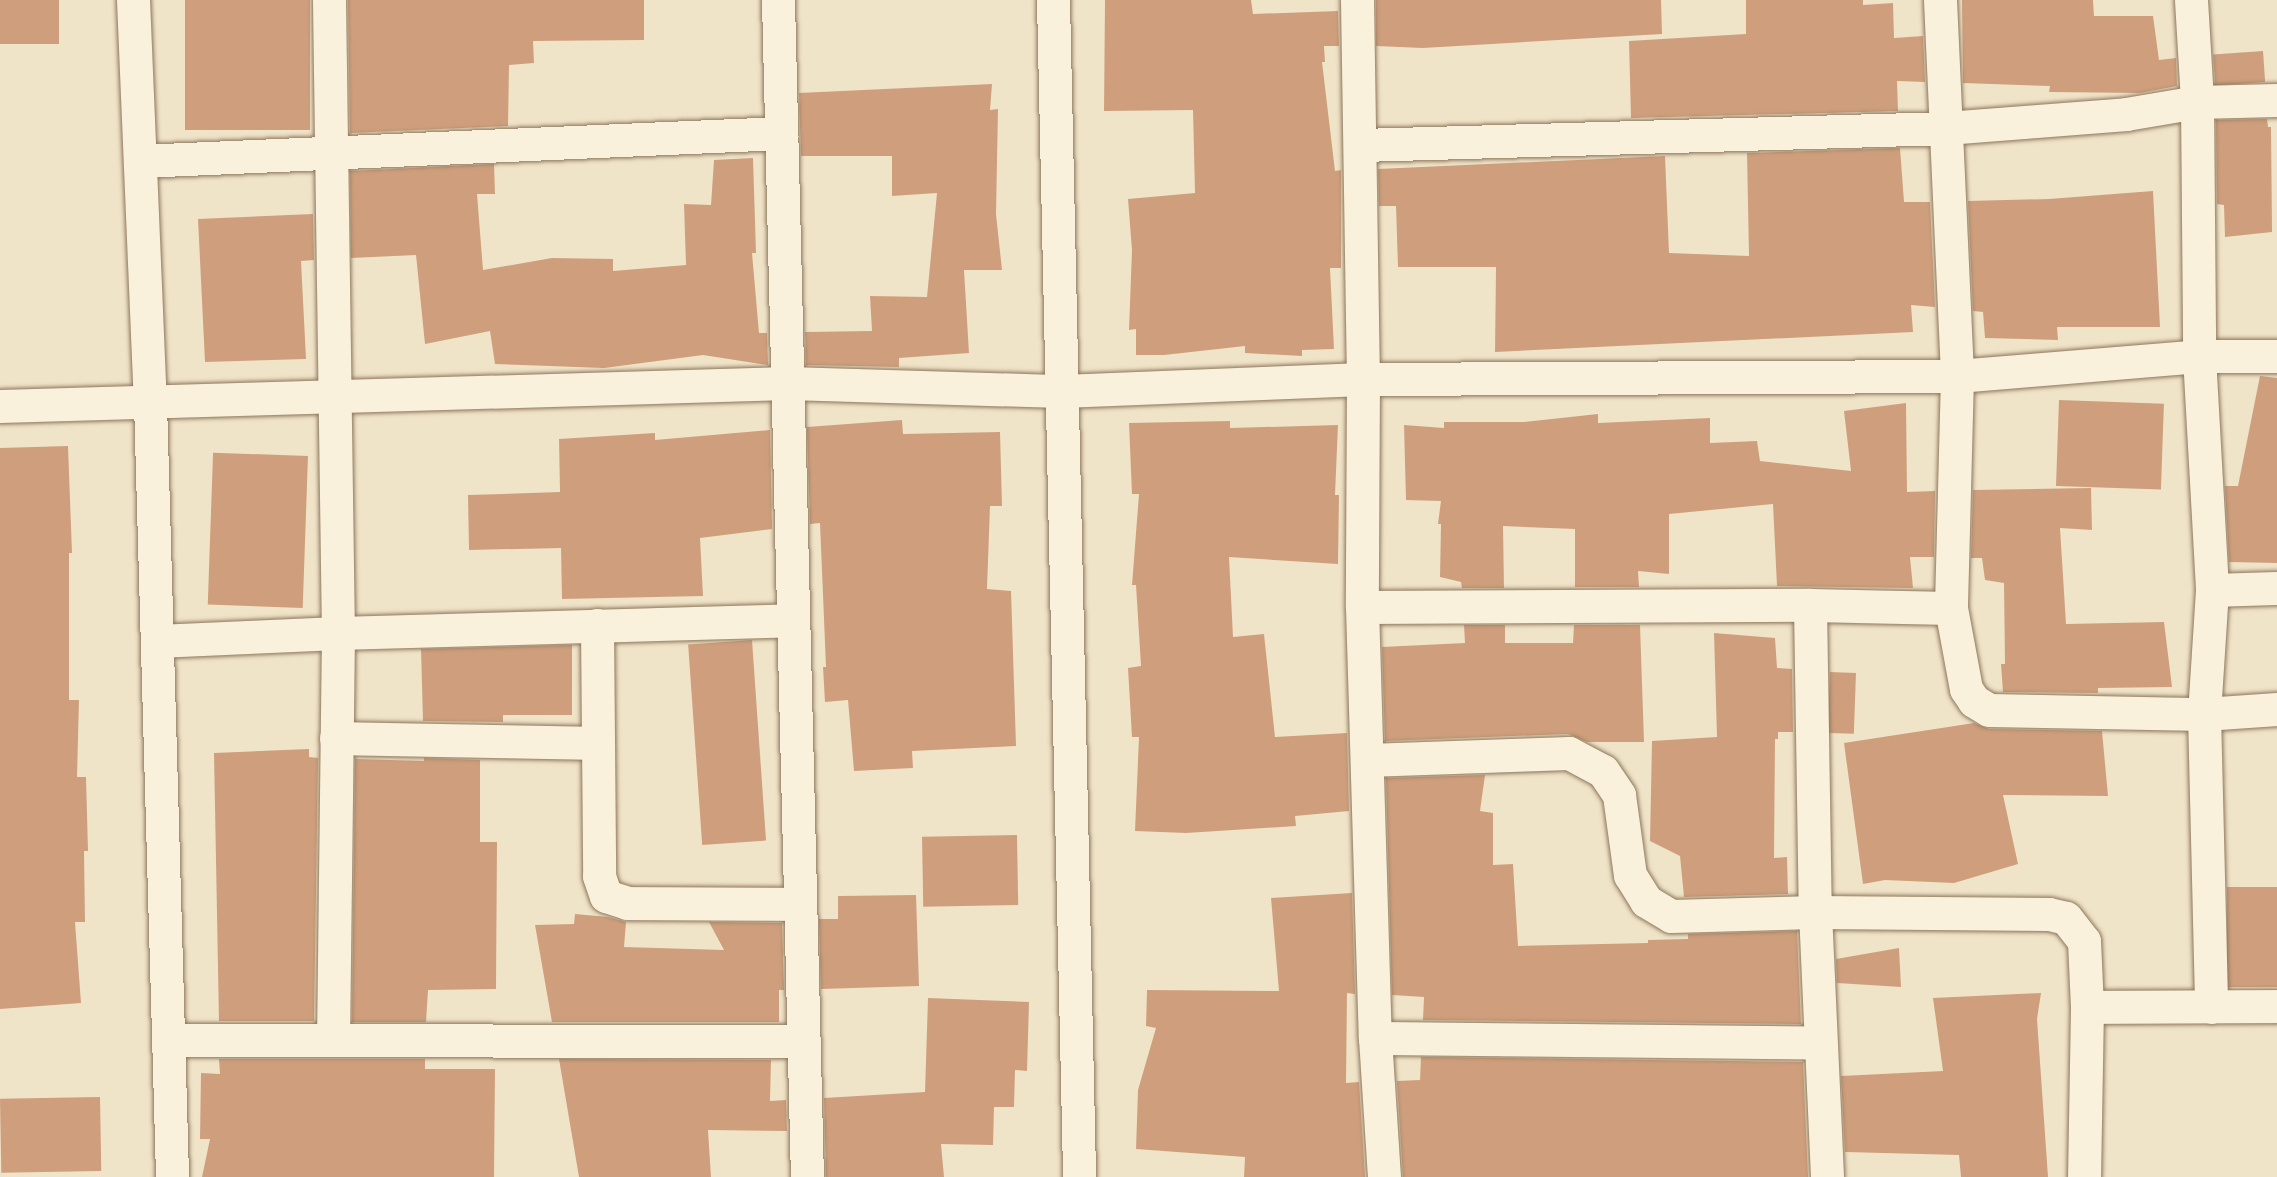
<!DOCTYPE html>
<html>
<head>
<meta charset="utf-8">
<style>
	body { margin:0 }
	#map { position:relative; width:2277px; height:1177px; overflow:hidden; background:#f0e4c8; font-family:"Noto Serif",serif }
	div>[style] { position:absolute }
	.building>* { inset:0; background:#cf9f7d; transform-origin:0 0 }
	.roads { filter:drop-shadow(0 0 2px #8d765c) drop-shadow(0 0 2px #8d765c) }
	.minor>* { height:33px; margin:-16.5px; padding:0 16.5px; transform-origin:16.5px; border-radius:16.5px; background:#faf1dc }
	span { translate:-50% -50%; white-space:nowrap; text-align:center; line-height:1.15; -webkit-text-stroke:4.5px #f7eed8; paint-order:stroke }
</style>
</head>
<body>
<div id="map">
	<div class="building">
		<i style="left:0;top:0;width:59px;height:44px"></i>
		<i style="left:185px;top:0;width:125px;height:130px"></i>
		<i style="clip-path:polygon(348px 0,644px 0,644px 40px,533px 41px,534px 63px,509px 65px,508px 126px,350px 133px)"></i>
		<i style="clip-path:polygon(1105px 0,1251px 0,1253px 14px,1338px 11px,1339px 46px,1324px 46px,1325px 62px,1322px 62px,1335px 171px,1341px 170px,1341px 268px,1330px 268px,1334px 349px,1302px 350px,1302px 356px,1245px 353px,1245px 346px,1164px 355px,1136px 355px,1136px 329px,1129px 330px,1132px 250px,1128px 199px,1195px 193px,1193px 110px,1104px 111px)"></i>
		<i style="clip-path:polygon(1376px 0,1661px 0,1662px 34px,1423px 48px,1376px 46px)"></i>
		<i style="clip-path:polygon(1746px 0,1863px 0,1863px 5px,1893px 3px,1894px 38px,1923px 36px,1925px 82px,1897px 81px,1898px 111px,1631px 118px,1629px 41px,1746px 34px)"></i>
		<i style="clip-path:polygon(1962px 0,2093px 0,2094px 16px,2153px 16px,2159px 60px,2176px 58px,2177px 86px,2140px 93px,2049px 92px,2050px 86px,1963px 83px)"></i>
		<i style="left:2263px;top:51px;width:31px;height:50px;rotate:86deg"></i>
		<i style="clip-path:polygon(992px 84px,990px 110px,998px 109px,996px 214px,1002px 270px,964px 270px,969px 353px,899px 358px,899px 367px,806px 365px,805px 332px,872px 331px,870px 296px,927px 297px,937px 193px,892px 196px,892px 156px,801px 156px,799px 93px)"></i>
		<i style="clip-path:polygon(2267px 119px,2268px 127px,2271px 127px,2272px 232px,2225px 237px,2224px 205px,2217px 204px,2216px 120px)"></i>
		<i style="clip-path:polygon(1900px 148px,1904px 202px,1930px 202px,1935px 307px,1911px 305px,1913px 332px,1495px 352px,1496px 267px,1398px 267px,1396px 206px,1379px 206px,1378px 169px,1665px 156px,1669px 253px,1749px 256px,1747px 153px)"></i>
		<i style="clip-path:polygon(753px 158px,756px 253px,752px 253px,759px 333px,767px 333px,768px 365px,703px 355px,604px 368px,495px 364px,490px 331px,425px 344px,416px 255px,351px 258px,350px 171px,494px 164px,495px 194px,477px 194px,483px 270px,552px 258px,613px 259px,613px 271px,686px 265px,684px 204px,711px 205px,714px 160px)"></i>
		<i style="clip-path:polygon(2153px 191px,2160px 327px,2057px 327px,2058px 340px,1985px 338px,1983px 312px,1973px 311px,1968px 201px,2049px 199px)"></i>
		<i style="clip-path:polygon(313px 214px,314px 260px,301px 261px,306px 359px,205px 362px,198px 219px)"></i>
		<i style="clip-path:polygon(2260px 376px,2277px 378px,2277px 563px,2229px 562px,2225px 486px,2238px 486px)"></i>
		<i style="left:2059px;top:400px;width:105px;height:86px;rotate:2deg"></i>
		<i style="clip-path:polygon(1906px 403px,1907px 492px,1935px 491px,1934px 557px,1910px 557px,1913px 588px,1777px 586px,1773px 504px,1669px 514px,1669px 574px,1638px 571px,1639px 587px,1575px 587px,1575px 529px,1503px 526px,1504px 588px,1462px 588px,1461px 582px,1440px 577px,1441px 524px,1438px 524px,1441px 501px,1406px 500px,1404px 425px,1444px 428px,1444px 422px,1523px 422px,1598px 414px,1598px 423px,1710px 418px,1710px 443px,1757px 441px,1760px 461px,1851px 471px,1844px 411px)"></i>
		<i style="clip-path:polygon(902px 420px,903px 434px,1000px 432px,1002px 506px,990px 506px,987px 589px,1011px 591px,1016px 746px,912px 751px,913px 768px,854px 771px,848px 700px,825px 702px,823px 667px,826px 667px,820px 523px,810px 524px,807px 427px)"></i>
		<i style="clip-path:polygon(1230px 421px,1230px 428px,1338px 425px,1335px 495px,1339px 495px,1338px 564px,1229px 557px,1233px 637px,1264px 634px,1275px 737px,1347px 733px,1349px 811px,1295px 816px,1296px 826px,1186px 833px,1135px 831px,1139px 737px,1132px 737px,1128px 668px,1141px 666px,1136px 585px,1132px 585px,1139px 494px,1132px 494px,1129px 423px)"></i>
		<i style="clip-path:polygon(770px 430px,772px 529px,700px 538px,703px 596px,562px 599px,561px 548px,469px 550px,468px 495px,560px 492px,559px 439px,655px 433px,655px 440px)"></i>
		<i style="clip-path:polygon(68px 446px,72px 553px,69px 553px,69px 700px,79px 700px,77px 777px,86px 777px,88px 851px,84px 851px,85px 922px,75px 922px,81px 1003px,0 1009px,0 448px)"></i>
		<i style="left:308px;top:456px;width:152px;height:95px;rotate:92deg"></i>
		<i style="clip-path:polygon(2091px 488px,2092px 530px,2060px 528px,2066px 624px,2164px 622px,2172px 687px,2098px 688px,2098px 693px,2003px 692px,2001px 664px,2005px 664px,2004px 583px,1985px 580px,1982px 558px,1971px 558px,1973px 490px)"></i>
		<i style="clip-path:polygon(1464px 625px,1505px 625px,1505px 643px,1573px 643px,1574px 625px,1640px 625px,1644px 742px,1587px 742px,1568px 734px,1385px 741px,1382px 647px,1465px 643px)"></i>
		<i style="clip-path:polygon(1714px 633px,1775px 638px,1777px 668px,1792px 669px,1793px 732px,1778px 732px,1778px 739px,1775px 739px,1774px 858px,1787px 857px,1788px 894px,1684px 897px,1680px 856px,1650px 841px,1652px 741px,1717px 737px)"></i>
		<i style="left:752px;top:640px;width:201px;height:64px;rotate:86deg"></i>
		<i style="clip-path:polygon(572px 645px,572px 715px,503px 715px,503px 722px,423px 721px,421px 649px)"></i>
		<i style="left:1830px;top:672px;width:26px;height:61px;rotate:2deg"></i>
		<i style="clip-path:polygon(1974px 723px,1989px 729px,2102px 731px,2108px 796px,2003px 795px,2018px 864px,1954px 883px,1885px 880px,1863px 884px,1844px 743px)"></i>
		<i style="clip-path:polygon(309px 749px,309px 757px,318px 758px,314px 1021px,219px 1021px,214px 753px)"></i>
		<i style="clip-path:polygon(424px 758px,480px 760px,480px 842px,497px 842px,496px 989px,428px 990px,426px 1022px,352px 1022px,355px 759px,424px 761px)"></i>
		<i style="clip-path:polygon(1485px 775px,1480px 811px,1493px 813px,1493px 865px,1513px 864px,1518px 946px,1648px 943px,1648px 940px,1688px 939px,1688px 934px,1797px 931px,1801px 1024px,1423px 1020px,1424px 997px,1392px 995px,1386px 778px)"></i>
		<i style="left:1017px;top:835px;width:70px;height:95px;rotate:89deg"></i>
		<i style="left:2277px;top:887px;width:100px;height:50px;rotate:90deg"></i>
		<i style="clip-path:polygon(1352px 893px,1355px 994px,1347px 993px,1346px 1083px,1359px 1082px,1365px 1177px,1244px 1177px,1245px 1157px,1136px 1149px,1138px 1090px,1156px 1028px,1146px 1026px,1147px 990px,1279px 991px,1271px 898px)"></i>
		<i style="clip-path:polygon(916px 895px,919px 986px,821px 989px,819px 919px,838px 919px,838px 896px)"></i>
		<i style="clip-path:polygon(575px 914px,608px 917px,626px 922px,624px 947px,724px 950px,709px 922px,782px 923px,784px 990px,779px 990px,779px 1022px,552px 1022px,535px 925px,574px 924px)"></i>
		<i style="clip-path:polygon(1899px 948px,1901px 987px,1837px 983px,1836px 959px)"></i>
		<i style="clip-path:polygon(2041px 993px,2037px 1019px,2048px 1177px,1961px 1177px,1959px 1155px,1845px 1152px,1841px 1076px,1943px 1071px,1933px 998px)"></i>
		<i style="clip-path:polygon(928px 998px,1029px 1002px,1027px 1071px,1015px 1070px,1014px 1107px,994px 1107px,993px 1145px,941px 1144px,944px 1177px,826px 1177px,824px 1098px,925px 1092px)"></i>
		<i style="clip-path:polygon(1421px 1057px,1803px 1062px,1808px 1177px,1403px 1177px,1397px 1081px,1420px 1080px)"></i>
		<i style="clip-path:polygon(219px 1059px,425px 1059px,425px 1069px,495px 1069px,494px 1177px,202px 1177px,210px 1139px,200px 1139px,201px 1073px,220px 1074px)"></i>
		<i style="clip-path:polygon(559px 1059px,771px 1060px,770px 1101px,786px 1100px,787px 1131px,708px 1130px,711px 1177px,579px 1177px)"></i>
		<i style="left:100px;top:1097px;width:74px;height:100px;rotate:89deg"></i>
	</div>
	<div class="roads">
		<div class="minor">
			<i style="left:133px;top:0;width:402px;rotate:87.6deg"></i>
			<i style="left:150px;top:402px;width:775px;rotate:88.37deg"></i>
			<i style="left:329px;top:0;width:633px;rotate:89.19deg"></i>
			<i style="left:338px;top:633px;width:406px;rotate:90.7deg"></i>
			<i style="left:778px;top:0;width:1177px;rotate:88.59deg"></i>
			<i style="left:1053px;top:0;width:1177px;rotate:88.73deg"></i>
			<i style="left:1357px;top:0;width:379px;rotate:89.1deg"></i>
			<i style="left:1363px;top:379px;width:228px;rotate:90.3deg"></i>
			<i style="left:1362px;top:607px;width:431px;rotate:88.3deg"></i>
			<i style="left:1375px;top:1038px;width:139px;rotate:86.3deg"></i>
			<i style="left:1940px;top:0;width:376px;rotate:87.4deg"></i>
			<i style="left:1957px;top:376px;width:232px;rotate:91.5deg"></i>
			<i style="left:1951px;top:608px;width:82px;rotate:79.5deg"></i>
			<i style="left:1966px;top:689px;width:14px;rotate:56deg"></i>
			<i style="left:1974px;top:701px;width:17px;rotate:31deg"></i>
			<i style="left:1989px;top:710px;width:215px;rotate:1.1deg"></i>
			<i style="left:2204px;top:714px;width:73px;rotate:-3.9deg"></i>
			<i style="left:2191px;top:0;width:102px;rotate:86.6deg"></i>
			<i style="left:2197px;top:102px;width:254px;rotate:89.5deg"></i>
			<i style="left:2199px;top:356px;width:234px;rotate:86.8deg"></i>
			<i style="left:2212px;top:590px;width:124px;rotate:93.7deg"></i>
			<i style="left:2204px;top:714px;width:293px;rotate:88.6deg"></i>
			<i style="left:1361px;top:145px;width:585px;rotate:-1.66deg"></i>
			<i style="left:1946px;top:128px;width:181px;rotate:-4.4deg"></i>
			<i style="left:2126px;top:114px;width:72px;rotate:-9.6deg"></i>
			<i style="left:2197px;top:102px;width:80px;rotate:-1.4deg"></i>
			<i style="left:140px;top:161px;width:642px;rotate:-2.5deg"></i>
			<i style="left:0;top:406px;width:788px;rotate:-1.67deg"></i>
			<i style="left:788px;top:383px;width:274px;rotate:1.7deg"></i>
			<i style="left:1062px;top:391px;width:301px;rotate:-2.3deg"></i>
			<i style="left:1363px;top:379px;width:594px;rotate:-0.29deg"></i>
			<i style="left:1957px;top:376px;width:243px;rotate:-4.7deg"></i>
			<i style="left:2199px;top:356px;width:78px"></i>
			<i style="left:2212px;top:590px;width:65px;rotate:-1.8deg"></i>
			<i style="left:1810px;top:605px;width:307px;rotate:89.1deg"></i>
			<i style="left:1815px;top:912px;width:265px;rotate:87.4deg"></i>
			<i style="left:1362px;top:607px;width:448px;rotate:-0.3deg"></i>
			<i style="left:1810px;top:605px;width:141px;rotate:1.2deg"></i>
			<i style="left:597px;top:625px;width:251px;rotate:89.5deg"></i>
			<i style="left:599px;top:876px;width:21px;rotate:71deg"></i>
			<i style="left:606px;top:896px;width:22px;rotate:18deg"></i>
			<i style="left:627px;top:903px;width:173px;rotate:0.3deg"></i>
			<i style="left:157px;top:641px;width:181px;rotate:-2.5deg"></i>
			<i style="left:338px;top:633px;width:455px;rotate:-1.6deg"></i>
			<i style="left:336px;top:738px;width:261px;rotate:1.1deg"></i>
			<i style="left:1367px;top:760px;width:202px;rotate:-2deg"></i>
			<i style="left:1569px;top:753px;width:38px;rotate:28deg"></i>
			<i style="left:1603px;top:771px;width:29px;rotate:56deg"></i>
			<i style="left:1619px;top:795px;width:81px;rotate:82.2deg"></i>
			<i style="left:1630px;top:875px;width:31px;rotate:58deg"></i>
			<i style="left:1646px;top:901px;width:29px;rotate:31deg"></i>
			<i style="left:1671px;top:916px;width:144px;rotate:-1.6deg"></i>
			<i style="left:1815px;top:912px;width:234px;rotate:0.5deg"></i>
			<i style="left:2049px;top:914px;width:17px;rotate:13deg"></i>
			<i style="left:2066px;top:918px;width:29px;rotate:52deg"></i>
			<i style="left:2084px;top:941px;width:66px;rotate:87.4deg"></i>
			<i style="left:2087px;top:1007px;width:170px;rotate:91deg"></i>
			<i style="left:2087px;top:1007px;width:190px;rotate:-0.3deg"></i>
			<i style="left:1375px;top:1038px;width:444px;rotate:0.6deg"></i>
			<i style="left:168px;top:1040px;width:635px;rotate:0.09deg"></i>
		</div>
	</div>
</div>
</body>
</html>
